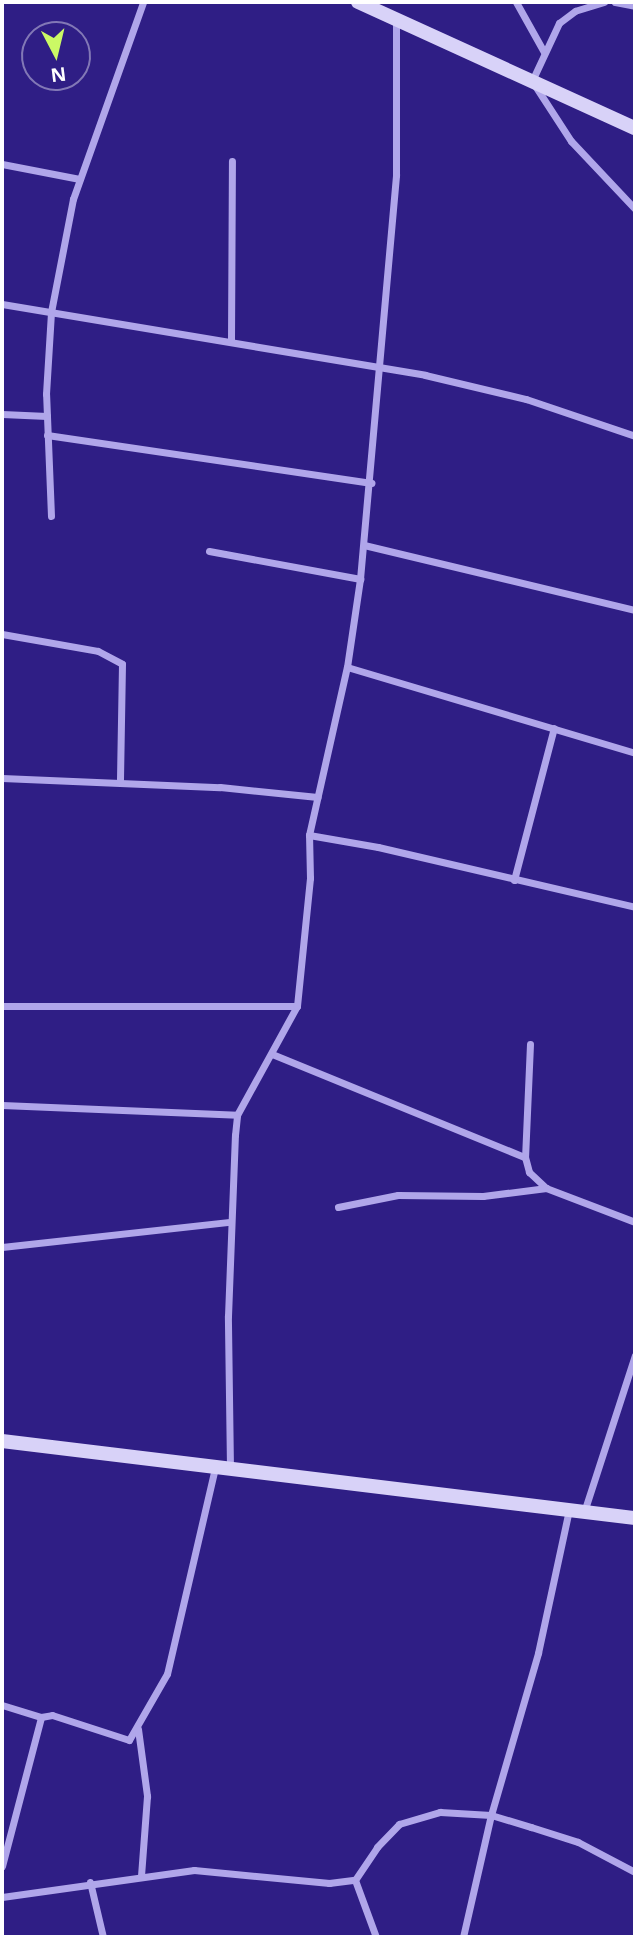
<!DOCTYPE html>
<html>
<head>
<meta charset="utf-8">
<style>
	body { margin:0 }
	#map { position:relative; width:637px; height:1939px; overflow:hidden; background:#2f1e85; font-family:"Open Sans",sans-serif }
	div>[style] { position:absolute }
	.street>* { height:7px; margin:-3.5px; padding:0 3.5px; transform-origin:3.5px; border-radius:3.5px; background:#b0a6ea }
	.secondary>* { height:14px; margin:-7px; padding:0 7px; transform-origin:7px; border-radius:7px; background:#d8d2f8 }
	span { translate:-50% -50%; white-space:nowrap; text-align:center; line-height:1.15; -webkit-text-stroke:6px #2f1e85; paint-order:stroke }
	.frame { position:absolute; inset:0; border:4px solid #fff; pointer-events:none }
	.north { position:absolute; left:21px; top:21px; width:70px; height:70px; box-sizing:border-box; background:#2f1e85; border:2px solid #8278b6; border-radius:50%; rotate:173deg; font-size:19px; font-weight:700; line-height:28px; text-align:center; color:#fff }
	.north::after { content:''; display:block; margin:auto; width:24px; height:32px; background:#cbf965; clip-path:polygon(50% 0,100% 100%,50% 72%,0 100%) }
</style>
</head>
<body>
<div id="map">
	<div class="street">
		<i style="left:516px;top:2px;width:57px;rotate:60.8deg"></i>
		<i style="left:604px;top:2px;width:30px;rotate:163deg"></i>
		<i style="left:575px;top:11px;width:20px;rotate:143deg"></i>
		<i style="left:559px;top:23px;width:64px;rotate:115deg"></i>
		<i style="left:532px;top:81px;width:72px;rotate:57deg"></i>
		<i style="left:571px;top:141px;width:93px;rotate:46.7deg"></i>
		<i style="left:615px;top:2px;width:20px;rotate:11deg"></i>
		<i style="left:2px;top:164px;width:79px;rotate:10.9deg"></i>
		<i style="left:2px;top:304px;width:429px;rotate:9.5deg"></i>
		<i style="left:425px;top:375px;width:104px;rotate:13.4deg"></i>
		<i style="left:526px;top:399px;width:115px;rotate:18.7deg"></i>
		<i style="left:231px;top:341px;width:180px;rotate:-89.7deg"></i>
		<i style="left:2px;top:414px;width:45px;rotate:2.5deg"></i>
		<i style="left:47px;top:435px;width:328px;rotate:8.4deg"></i>
		<i style="left:51px;top:516px;width:122px;rotate:-92.3deg"></i>
		<i style="left:46px;top:394px;width:82px;rotate:-86.5deg"></i>
		<i style="left:51px;top:312px;width:115px;rotate:-79deg"></i>
		<i style="left:73px;top:199px;width:209px;rotate:-70.4deg"></i>
		<i style="left:364px;top:545px;width:279px;rotate:13.5deg"></i>
		<i style="left:209px;top:551px;width:154px;rotate:10.5deg"></i>
		<i style="left:2px;top:634px;width:97px;rotate:10deg"></i>
		<i style="left:98px;top:651px;width:27px;rotate:28deg"></i>
		<i style="left:122px;top:664px;width:118px;rotate:91deg"></i>
		<i style="left:347px;top:667px;width:301px;rotate:16.6deg"></i>
		<i style="left:2px;top:778px;width:218px;rotate:2.4deg"></i>
		<i style="left:220px;top:787px;width:98px;rotate:5.9deg"></i>
		<i style="left:309px;top:835px;width:70px;rotate:9.9deg"></i>
		<i style="left:378px;top:847px;width:264px;rotate:13.1deg"></i>
		<i style="left:514px;top:880px;width:157px;rotate:-75.3deg"></i>
		<i style="left:2px;top:1006px;width:295px"></i>
		<i style="left:530px;top:1044px;width:113px;rotate:92.5deg"></i>
		<i style="left:525px;top:1157px;width:16px;rotate:75deg"></i>
		<i style="left:529px;top:1172px;width:23px;rotate:43deg"></i>
		<i style="left:546px;top:1188px;width:95px;rotate:20.9deg"></i>
		<i style="left:272px;top:1054px;width:273px;rotate:22.2deg"></i>
		<i style="left:2px;top:1105px;width:235px;rotate:2.4deg"></i>
		<i style="left:338px;top:1207px;width:61px;rotate:-11.3deg"></i>
		<i style="left:398px;top:1195px;width:85px;rotate:0.7deg"></i>
		<i style="left:483px;top:1196px;width:64px;rotate:-7.2deg"></i>
		<i style="left:2px;top:1247px;width:229px;rotate:-6.3deg"></i>
		<i style="left:230px;top:1468px;width:152px;rotate:-90.8deg"></i>
		<i style="left:228px;top:1316px;width:181px;rotate:-87.8deg"></i>
		<i style="left:235px;top:1135px;width:20px;rotate:-84deg"></i>
		<i style="left:237px;top:1115px;width:124px;rotate:-61.2deg"></i>
		<i style="left:297px;top:1006px;width:129px;rotate:-84.2deg"></i>
		<i style="left:310px;top:878px;width:43px;rotate:-91.3deg"></i>
		<i style="left:309px;top:835px;width:172px;rotate:-77.3deg"></i>
		<i style="left:347px;top:667px;width:89px;rotate:-81.6deg"></i>
		<i style="left:360px;top:579px;width:406px;rotate:-84.9deg"></i>
		<i style="left:396px;top:175px;width:155px;rotate:-90deg"></i>
		<i style="left:584px;top:1512px;width:165px;rotate:-72deg"></i>
		<i style="left:2px;top:1705px;width:41px;rotate:17.1deg"></i>
		<i style="left:138px;top:1729px;width:68px;rotate:82.3deg"></i>
		<i style="left:147px;top:1796px;width:80px;rotate:94.3deg"></i>
		<i style="left:2px;top:1866px;width:154px;rotate:-75.3deg"></i>
		<i style="left:41px;top:1717px;width:11px;rotate:-10deg"></i>
		<i style="left:52px;top:1715px;width:81px;rotate:18deg"></i>
		<i style="left:129px;top:1740px;width:76px;rotate:-60.1deg"></i>
		<i style="left:167px;top:1674px;width:212px;rotate:-76.9deg"></i>
		<i style="left:355px;top:1880px;width:61px;rotate:69.8deg"></i>
		<i style="left:90px;top:1882px;width:57px;rotate:76.7deg"></i>
		<i style="left:2px;top:1897px;width:194px;rotate:-8deg"></i>
		<i style="left:194px;top:1870px;width:136px;rotate:5.5deg"></i>
		<i style="left:329px;top:1883px;width:26px;rotate:-7deg"></i>
		<i style="left:355px;top:1880px;width:40px;rotate:-56deg"></i>
		<i style="left:377px;top:1847px;width:32px;rotate:-46deg"></i>
		<i style="left:399px;top:1824px;width:43px;rotate:-16.3deg"></i>
		<i style="left:440px;top:1812px;width:51px;rotate:3.4deg"></i>
		<i style="left:491px;top:1815px;width:42px;rotate:16.7deg"></i>
		<i style="left:531px;top:1827px;width:49px;rotate:17.7deg"></i>
		<i style="left:578px;top:1842px;width:64px;rotate:27.8deg"></i>
		<i style="left:463px;top:1937px;width:125px;rotate:-77.1deg"></i>
		<i style="left:491px;top:1815px;width:169px;rotate:-73.8deg"></i>
		<i style="left:538px;top:1653px;width:146px;rotate:-77.8deg"></i>
	</div>
	<div class="secondary">
		<i style="left:358px;top:2px;width:304px;rotate:24.5deg"></i>
		<i style="left:2px;top:1441px;width:638px;rotate:6.94deg"></i>
	</div>
	<div class="frame"></div>
	<div class="north">N</div>
</div>
</body>
</html>
